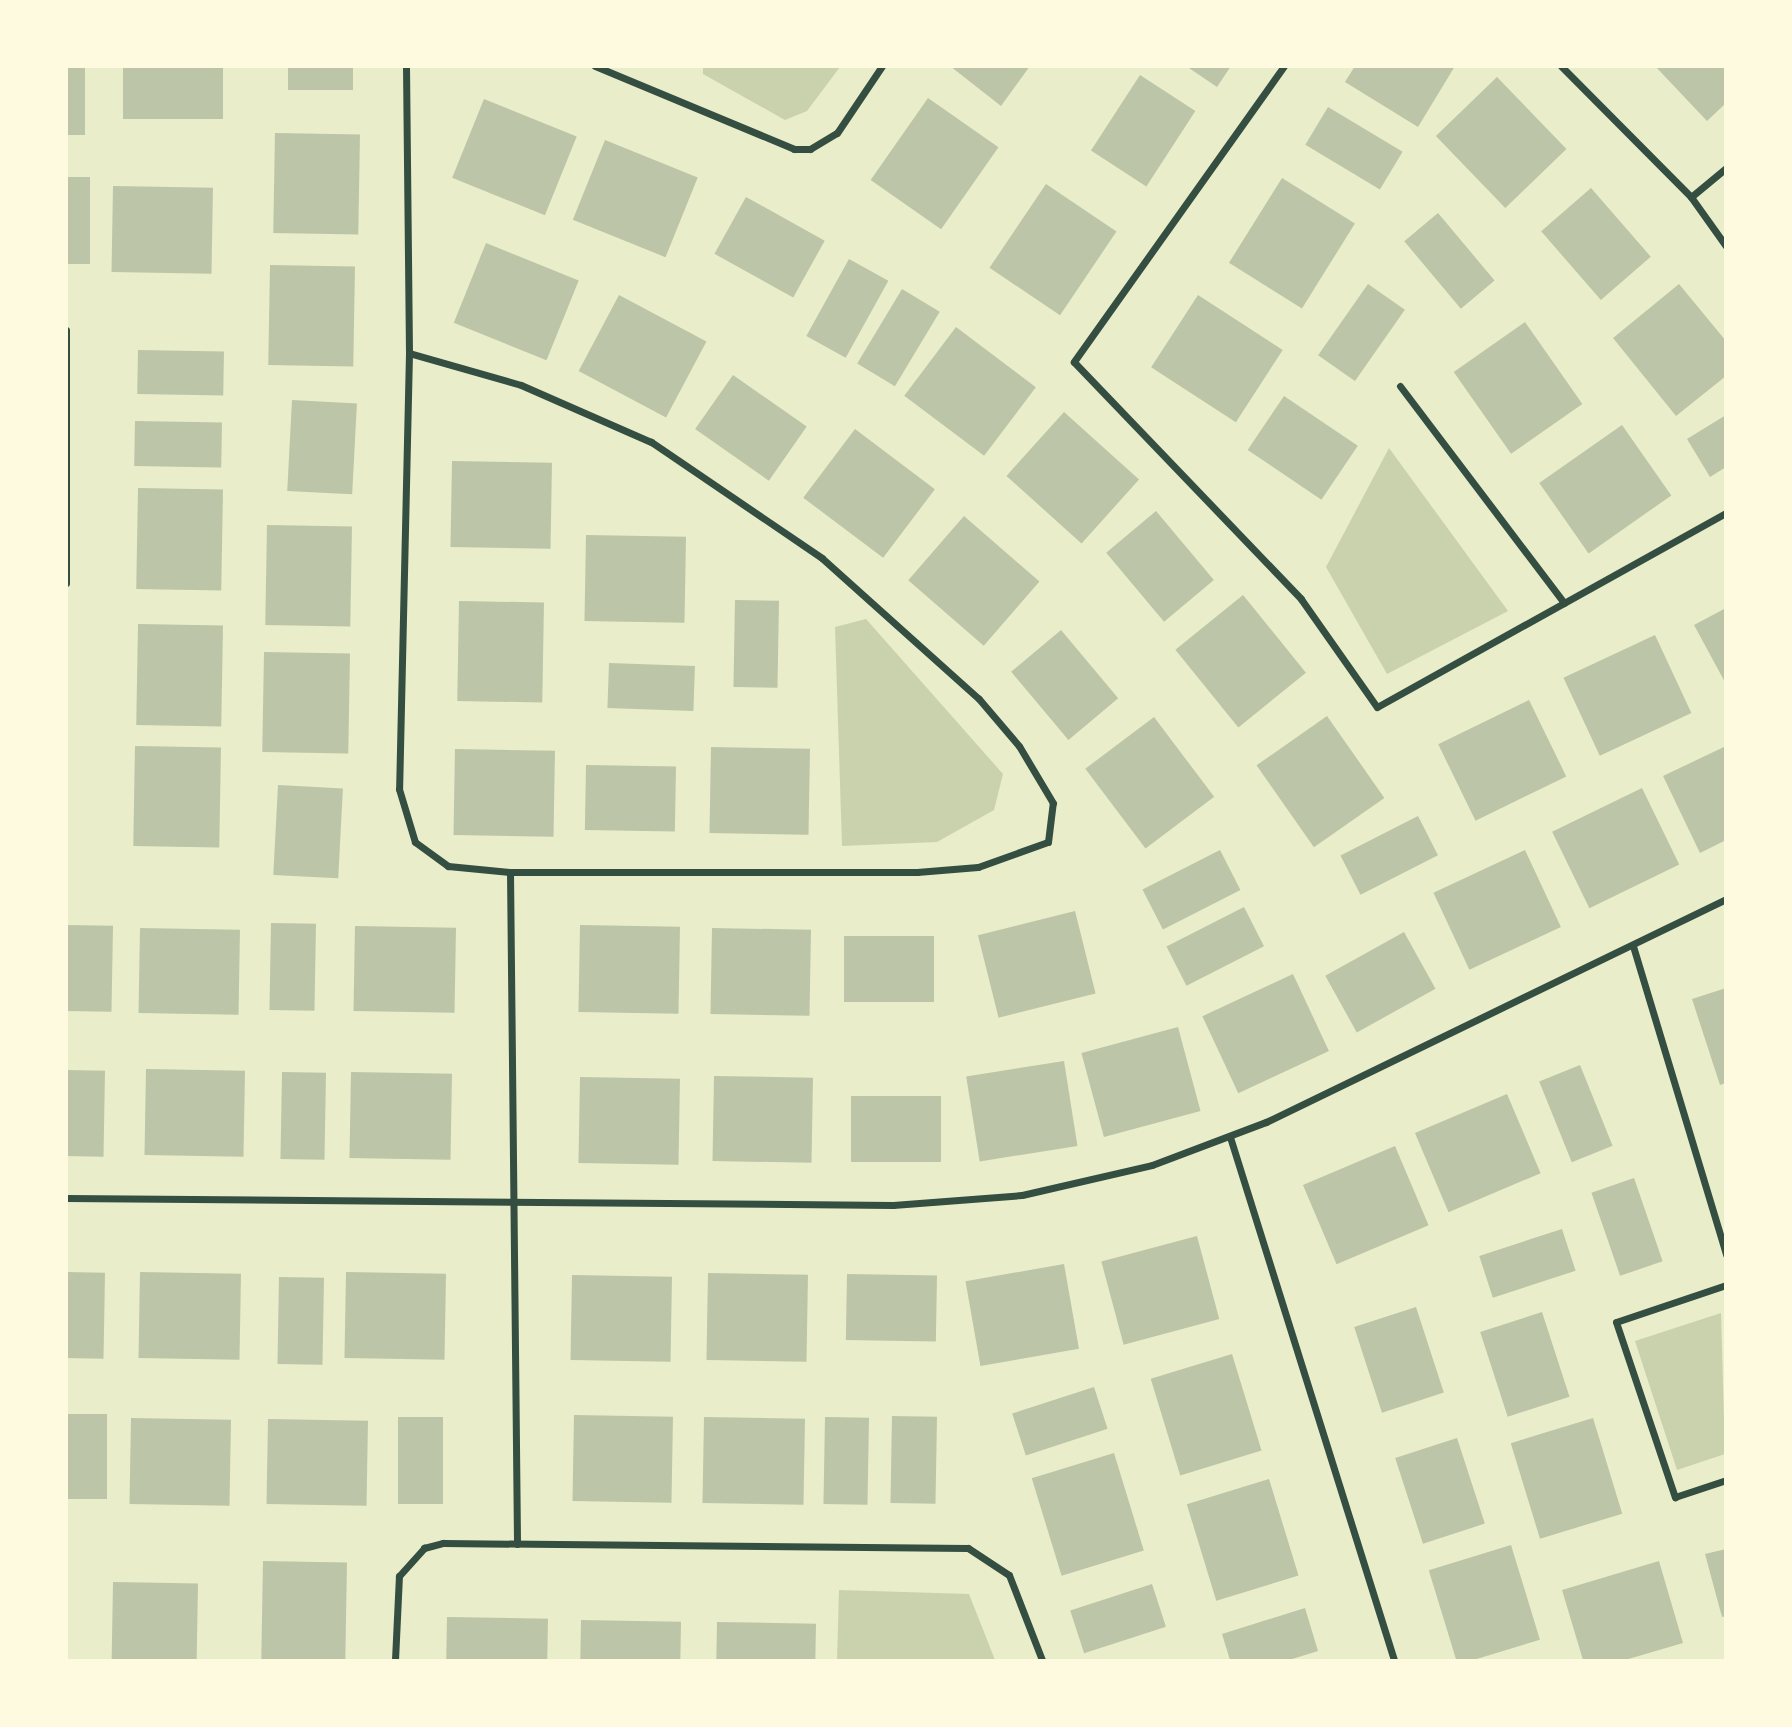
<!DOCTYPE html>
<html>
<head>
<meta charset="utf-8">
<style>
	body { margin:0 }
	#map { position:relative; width:1792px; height:1727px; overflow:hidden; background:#e9edc9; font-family:Mulish,sans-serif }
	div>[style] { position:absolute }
	.green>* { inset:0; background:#cad2ad }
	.building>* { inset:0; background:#bcc5a7; transform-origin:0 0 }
	.minor>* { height:7px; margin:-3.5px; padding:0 3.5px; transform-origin:3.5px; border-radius:3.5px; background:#344e41 }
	span { translate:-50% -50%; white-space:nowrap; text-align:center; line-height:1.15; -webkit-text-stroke:7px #fefae0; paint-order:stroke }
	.frame { position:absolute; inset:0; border:68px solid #fefae0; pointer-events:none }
</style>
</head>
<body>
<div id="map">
	<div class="green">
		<i style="clip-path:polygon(703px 67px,703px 66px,840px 67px,807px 111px,785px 120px,703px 74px)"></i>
		<i style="clip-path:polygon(1389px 448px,1508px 611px,1387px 674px,1326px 567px)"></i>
		<i style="clip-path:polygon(866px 619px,1003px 774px,994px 810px,937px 842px,842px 846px,835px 627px)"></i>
		<i style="clip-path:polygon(1721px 1313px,1725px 1454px,1677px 1470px,1635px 1341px)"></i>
		<i style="clip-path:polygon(839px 1590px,969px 1594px,995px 1660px,837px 1660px)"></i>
	</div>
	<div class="building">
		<i style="left:66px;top:66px;width:19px;height:69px"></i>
		<i style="left:123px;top:66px;width:100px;height:53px"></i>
		<i style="left:288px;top:66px;width:65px;height:24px"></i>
		<i style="clip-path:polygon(950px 66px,1030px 66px,1001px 106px)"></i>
		<i style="clip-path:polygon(1186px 66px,1231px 66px,1217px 87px)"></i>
		<i style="clip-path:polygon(1355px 66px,1455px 66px,1418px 127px,1345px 82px)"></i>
		<i style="clip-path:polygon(1655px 66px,1726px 66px,1726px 103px,1707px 121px)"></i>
		<i style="left:1140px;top:75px;width:66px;height:90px;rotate:33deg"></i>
		<i style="left:1497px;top:77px;width:100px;height:85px;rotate:46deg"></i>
		<i style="left:928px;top:98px;width:86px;height:100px;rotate:35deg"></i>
		<i style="left:484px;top:99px;width:100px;height:85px;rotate:22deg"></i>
		<i style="left:1328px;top:107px;width:87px;height:44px;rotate:31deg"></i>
		<i style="left:275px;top:133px;width:85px;height:100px;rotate:1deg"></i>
		<i style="left:605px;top:140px;width:100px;height:86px;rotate:22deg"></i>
		<i style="left:66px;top:177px;width:24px;height:87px"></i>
		<i style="left:1282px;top:178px;width:86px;height:100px;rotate:32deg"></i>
		<i style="left:1046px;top:184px;width:85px;height:101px;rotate:34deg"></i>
		<i style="left:113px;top:186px;width:100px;height:86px;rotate:1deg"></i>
		<i style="left:1591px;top:188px;width:91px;height:66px;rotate:49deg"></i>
		<i style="left:746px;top:197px;width:90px;height:65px;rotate:29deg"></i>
		<i style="left:1438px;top:213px;width:88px;height:44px;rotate:50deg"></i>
		<i style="left:486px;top:243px;width:100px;height:86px;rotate:22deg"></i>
		<i style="left:849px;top:259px;width:45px;height:88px;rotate:29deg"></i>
		<i style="left:270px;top:265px;width:85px;height:100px;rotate:1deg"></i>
		<i style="left:1368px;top:284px;width:45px;height:87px;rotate:35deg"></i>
		<i style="clip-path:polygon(1679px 284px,1726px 341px,1726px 376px,1676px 416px,1613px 338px)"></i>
		<i style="left:902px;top:289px;width:44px;height:87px;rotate:31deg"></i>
		<i style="left:619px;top:295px;width:99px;height:86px;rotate:28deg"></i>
		<i style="left:1198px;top:295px;width:101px;height:86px;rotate:33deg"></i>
		<i style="left:1525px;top:322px;width:100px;height:87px;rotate:55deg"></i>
		<i style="left:956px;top:327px;width:100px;height:86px;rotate:37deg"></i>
		<i style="left:138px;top:350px;width:86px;height:44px;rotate:1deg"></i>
		<i style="left:733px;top:375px;width:90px;height:66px;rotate:35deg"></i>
		<i style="left:1284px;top:396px;width:89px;height:65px;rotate:34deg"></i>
		<i style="left:292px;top:400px;width:65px;height:91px;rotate:3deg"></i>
		<i style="left:1064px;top:412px;width:101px;height:86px;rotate:42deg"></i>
		<i style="clip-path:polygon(1726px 415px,1726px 467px,1710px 477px,1687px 439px)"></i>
		<i style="left:135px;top:421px;width:87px;height:45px;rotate:1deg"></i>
		<i style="left:1622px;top:425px;width:86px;height:101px;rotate:55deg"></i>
		<i style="left:855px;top:429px;width:100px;height:86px;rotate:37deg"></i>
		<i style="left:452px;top:461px;width:100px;height:86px;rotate:1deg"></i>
		<i style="left:138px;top:488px;width:85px;height:101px;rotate:1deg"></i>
		<i style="left:1156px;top:511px;width:90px;height:65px;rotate:50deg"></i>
		<i style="left:964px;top:516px;width:100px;height:85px;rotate:41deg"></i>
		<i style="left:267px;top:525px;width:85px;height:100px;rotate:1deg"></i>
		<i style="left:586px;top:535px;width:100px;height:86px;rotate:1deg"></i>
		<i style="left:1243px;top:595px;width:100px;height:87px;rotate:51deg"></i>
		<i style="left:735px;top:600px;width:44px;height:87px;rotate:1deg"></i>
		<i style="left:459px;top:601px;width:85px;height:100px;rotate:1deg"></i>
		<i style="clip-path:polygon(1726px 608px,1726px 684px,1694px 625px)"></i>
		<i style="left:138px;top:624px;width:85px;height:101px;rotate:1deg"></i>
		<i style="left:1061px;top:630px;width:89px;height:65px;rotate:50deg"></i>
		<i style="left:1655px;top:635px;width:86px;height:101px;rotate:65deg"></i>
		<i style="left:264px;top:652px;width:86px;height:100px;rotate:1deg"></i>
		<i style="left:609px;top:663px;width:86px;height:45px;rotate:2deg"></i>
		<i style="left:1529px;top:700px;width:85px;height:101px;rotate:64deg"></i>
		<i style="left:1327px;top:716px;width:100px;height:86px;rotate:55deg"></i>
		<i style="left:1154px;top:717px;width:100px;height:86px;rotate:53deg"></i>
		<i style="left:135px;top:746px;width:86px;height:100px;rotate:1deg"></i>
		<i style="clip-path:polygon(1726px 746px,1726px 840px,1700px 853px,1663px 776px)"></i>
		<i style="left:711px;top:747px;width:99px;height:86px;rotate:1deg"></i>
		<i style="left:455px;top:749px;width:100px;height:86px;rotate:1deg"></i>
		<i style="left:586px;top:765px;width:90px;height:65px;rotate:1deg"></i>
		<i style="left:278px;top:785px;width:65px;height:90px;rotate:3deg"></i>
		<i style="left:1642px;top:788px;width:85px;height:100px;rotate:64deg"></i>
		<i style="left:1418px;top:816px;width:44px;height:87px;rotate:63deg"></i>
		<i style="left:1220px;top:850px;width:45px;height:87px;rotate:63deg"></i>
		<i style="left:1525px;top:850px;width:85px;height:101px;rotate:65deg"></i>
		<i style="left:1244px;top:907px;width:44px;height:87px;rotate:63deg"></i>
		<i style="left:1075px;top:911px;width:85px;height:100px;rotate:76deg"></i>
		<i style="left:271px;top:923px;width:45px;height:87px;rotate:1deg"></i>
		<i style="left:66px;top:925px;width:47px;height:86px;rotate:1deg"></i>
		<i style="left:580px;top:925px;width:100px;height:87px;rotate:1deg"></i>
		<i style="left:355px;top:926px;width:101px;height:85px;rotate:1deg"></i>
		<i style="left:140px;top:928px;width:100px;height:85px;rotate:1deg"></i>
		<i style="left:712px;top:928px;width:99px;height:86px;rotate:1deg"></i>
		<i style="left:1404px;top:932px;width:65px;height:90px;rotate:61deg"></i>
		<i style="left:934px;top:936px;width:66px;height:90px;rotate:90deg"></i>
		<i style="left:1293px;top:974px;width:85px;height:100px;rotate:65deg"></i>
		<i style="clip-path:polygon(1726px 988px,1726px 1083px,1720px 1085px,1692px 999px)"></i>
		<i style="left:1178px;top:1027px;width:87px;height:100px;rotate:75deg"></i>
		<i style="left:1064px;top:1061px;width:86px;height:99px;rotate:81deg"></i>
		<i style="left:1580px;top:1065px;width:87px;height:44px;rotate:68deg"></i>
		<i style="left:146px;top:1069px;width:99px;height:86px;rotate:1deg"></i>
		<i style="left:66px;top:1070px;width:39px;height:86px;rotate:1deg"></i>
		<i style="left:282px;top:1072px;width:44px;height:87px;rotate:1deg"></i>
		<i style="left:351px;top:1072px;width:101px;height:86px;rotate:1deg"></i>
		<i style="left:714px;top:1076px;width:99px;height:85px;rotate:1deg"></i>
		<i style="left:580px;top:1077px;width:100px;height:86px;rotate:1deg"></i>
		<i style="left:1507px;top:1094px;width:86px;height:100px;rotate:67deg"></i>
		<i style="left:941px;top:1096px;width:66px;height:90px;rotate:90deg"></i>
		<i style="left:1395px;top:1146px;width:86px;height:100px;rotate:67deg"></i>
		<i style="left:1634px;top:1178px;width:88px;height:45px;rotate:71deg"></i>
		<i style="left:1562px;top:1229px;width:44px;height:87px;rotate:72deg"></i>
		<i style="left:1197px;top:1236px;width:86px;height:99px;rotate:75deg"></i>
		<i style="left:1064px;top:1264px;width:86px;height:100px;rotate:80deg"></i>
		<i style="left:66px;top:1272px;width:39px;height:86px;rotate:1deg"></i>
		<i style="left:140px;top:1272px;width:101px;height:86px;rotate:1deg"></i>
		<i style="left:346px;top:1272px;width:100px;height:86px;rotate:1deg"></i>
		<i style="left:708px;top:1273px;width:100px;height:87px;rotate:1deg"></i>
		<i style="left:847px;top:1274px;width:90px;height:66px;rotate:1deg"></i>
		<i style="left:572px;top:1275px;width:100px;height:85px;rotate:1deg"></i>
		<i style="left:279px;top:1277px;width:45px;height:87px;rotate:1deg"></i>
		<i style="left:1416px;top:1307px;width:90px;height:65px;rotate:72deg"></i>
		<i style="left:1542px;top:1312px;width:89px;height:65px;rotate:72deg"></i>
		<i style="left:1232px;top:1354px;width:101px;height:85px;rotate:73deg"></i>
		<i style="left:1094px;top:1387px;width:44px;height:86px;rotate:72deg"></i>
		<i style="left:66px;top:1414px;width:41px;height:85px"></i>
		<i style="left:574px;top:1415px;width:99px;height:86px;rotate:1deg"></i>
		<i style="left:892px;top:1416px;width:45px;height:87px;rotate:1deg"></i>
		<i style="left:398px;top:1417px;width:45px;height:87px"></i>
		<i style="left:704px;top:1417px;width:101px;height:86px;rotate:1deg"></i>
		<i style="left:825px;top:1417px;width:44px;height:87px;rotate:1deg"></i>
		<i style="left:131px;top:1418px;width:100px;height:86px;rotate:1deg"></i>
		<i style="left:1593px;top:1418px;width:100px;height:86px;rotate:73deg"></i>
		<i style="left:268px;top:1419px;width:100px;height:85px;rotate:1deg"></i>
		<i style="left:1457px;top:1438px;width:90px;height:65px;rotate:72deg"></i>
		<i style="left:1114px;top:1453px;width:102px;height:86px;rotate:73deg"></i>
		<i style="left:1269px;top:1479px;width:101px;height:86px;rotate:73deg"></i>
		<i style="left:1511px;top:1545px;width:99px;height:86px;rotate:73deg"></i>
		<i style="clip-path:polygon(1726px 1549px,1726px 1616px,1722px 1617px,1705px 1554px)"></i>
		<i style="left:263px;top:1561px;width:84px;height:99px;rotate:1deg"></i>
		<i style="clip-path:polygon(1659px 1561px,1683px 1643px,1625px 1660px,1583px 1660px,1562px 1590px)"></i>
		<i style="left:113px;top:1582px;width:85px;height:78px;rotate:1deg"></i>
		<i style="left:1152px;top:1584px;width:45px;height:86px;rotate:72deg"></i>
		<i style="clip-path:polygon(1305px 1608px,1318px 1651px,1289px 1660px,1230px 1660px,1222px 1634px)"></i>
		<i style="left:447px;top:1617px;width:101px;height:43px;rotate:1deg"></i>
		<i style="left:581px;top:1620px;width:100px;height:40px;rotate:1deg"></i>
		<i style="left:717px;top:1622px;width:99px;height:38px;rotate:1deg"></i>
	</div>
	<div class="minor">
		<i style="left:406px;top:66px;width:287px;rotate:89.4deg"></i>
		<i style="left:409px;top:353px;width:436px;rotate:91.3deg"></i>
		<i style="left:399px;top:789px;width:55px;rotate:73.2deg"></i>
		<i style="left:415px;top:842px;width:41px;rotate:36deg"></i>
		<i style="left:448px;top:866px;width:62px;rotate:5.5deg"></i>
		<i style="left:510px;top:872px;width:407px"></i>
		<i style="left:917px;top:872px;width:61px;rotate:-4.7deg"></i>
		<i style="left:978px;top:867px;width:74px;rotate:-19.7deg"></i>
		<i style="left:1048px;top:842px;width:39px;rotate:-83deg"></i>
		<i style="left:1053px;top:803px;width:66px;rotate:-120.8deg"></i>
		<i style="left:1019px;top:746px;width:62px;rotate:-130.4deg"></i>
		<i style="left:979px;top:699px;width:211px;rotate:-138.1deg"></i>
		<i style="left:822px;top:558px;width:207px;rotate:-145.8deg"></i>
		<i style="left:651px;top:442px;width:142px;rotate:-156.3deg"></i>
		<i style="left:521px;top:385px;width:116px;rotate:-164.1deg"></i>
		<i style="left:595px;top:66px;width:216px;rotate:22.6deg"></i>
		<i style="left:794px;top:149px;width:16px"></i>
		<i style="left:810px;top:149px;width:31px;rotate:-31deg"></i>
		<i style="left:837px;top:133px;width:81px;rotate:-56.1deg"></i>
		<i style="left:1284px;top:66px;width:363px;rotate:125.4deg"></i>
		<i style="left:1074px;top:362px;width:328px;rotate:46.2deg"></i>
		<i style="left:1301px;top:599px;width:132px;rotate:54.9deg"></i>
		<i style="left:1377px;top:707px;width:399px;rotate:-29.1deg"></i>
		<i style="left:1561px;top:66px;width:185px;rotate:45.2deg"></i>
		<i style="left:1691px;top:197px;width:60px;rotate:54.5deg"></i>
		<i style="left:1691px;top:197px;width:45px;rotate:-39.6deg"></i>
		<i style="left:66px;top:330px;width:253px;rotate:90deg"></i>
		<i style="left:1400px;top:386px;width:272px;rotate:52.9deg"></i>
		<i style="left:510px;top:872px;width:672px;rotate:89.4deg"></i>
		<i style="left:1633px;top:946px;width:323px;rotate:73.2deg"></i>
		<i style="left:1230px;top:1137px;width:548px;rotate:72.59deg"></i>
		<i style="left:66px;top:1198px;width:827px;rotate:0.48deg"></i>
		<i style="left:893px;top:1205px;width:129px;rotate:-4.4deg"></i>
		<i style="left:1022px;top:1195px;width:133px;rotate:-13deg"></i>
		<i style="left:1152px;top:1165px;width:122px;rotate:-20.7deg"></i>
		<i style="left:1266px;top:1122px;width:511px;rotate:-25.86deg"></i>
		<i style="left:1726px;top:1285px;width:116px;rotate:161.4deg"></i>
		<i style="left:1616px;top:1322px;width:185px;rotate:71.4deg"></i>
		<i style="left:1675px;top:1497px;width:54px;rotate:-18.4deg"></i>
		<i style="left:395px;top:1660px;width:84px;rotate:-87.3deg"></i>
		<i style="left:399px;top:1576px;width:38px;rotate:-48deg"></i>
		<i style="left:424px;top:1548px;width:20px;rotate:-15deg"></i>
		<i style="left:443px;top:1543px;width:525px;rotate:0.55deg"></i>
		<i style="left:968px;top:1548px;width:49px;rotate:33.4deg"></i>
		<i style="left:1009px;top:1575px;width:91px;rotate:68.8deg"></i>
	</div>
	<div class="frame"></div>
</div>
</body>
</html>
